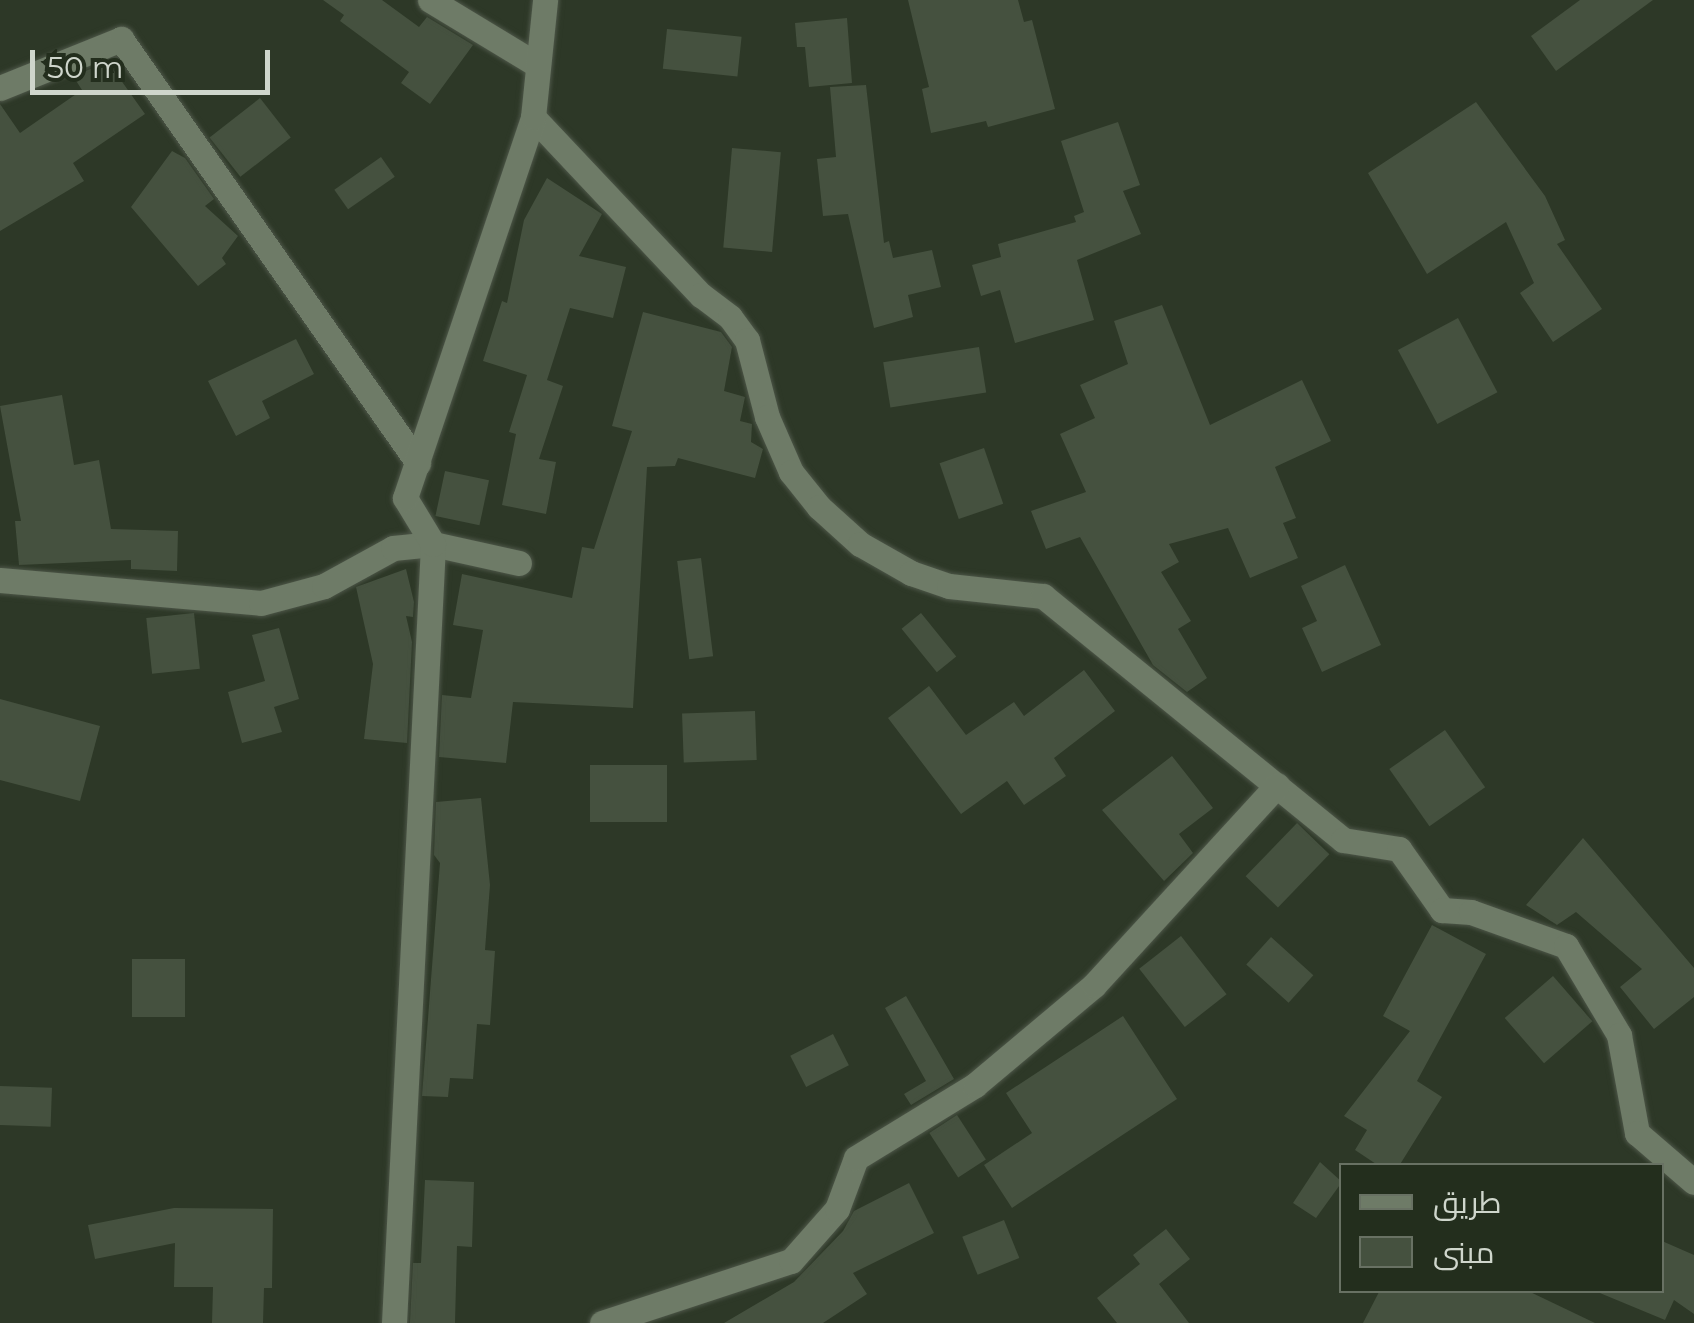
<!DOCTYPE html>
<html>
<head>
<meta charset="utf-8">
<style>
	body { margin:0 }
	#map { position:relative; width:1694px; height:1323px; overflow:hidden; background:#2d3827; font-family:Montserrat,Cairo,sans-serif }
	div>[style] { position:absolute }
	.building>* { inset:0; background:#45513f; transform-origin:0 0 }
	.roads { filter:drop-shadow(0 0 2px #4d5648) drop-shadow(0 0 2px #4d5648) }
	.minor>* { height:25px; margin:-12.5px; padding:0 12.5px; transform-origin:12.5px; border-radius:12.5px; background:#6e7b67 }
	span { translate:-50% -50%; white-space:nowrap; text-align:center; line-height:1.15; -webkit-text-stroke:8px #232e1d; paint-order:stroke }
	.legend { position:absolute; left:1339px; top:1163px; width:325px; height:130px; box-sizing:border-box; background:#232e1d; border:2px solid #687163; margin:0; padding:12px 18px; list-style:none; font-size:30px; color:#cfd6cc }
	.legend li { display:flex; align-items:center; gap:20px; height:50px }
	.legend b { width:50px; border:2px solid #687163 }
	.scale { position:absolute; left:30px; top:50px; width:240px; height:45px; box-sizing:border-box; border:5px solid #cfd6cc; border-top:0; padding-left:12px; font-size:30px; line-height:35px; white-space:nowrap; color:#cfd6cc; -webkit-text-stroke:8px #232e1d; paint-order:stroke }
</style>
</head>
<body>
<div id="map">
	<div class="building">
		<i style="clip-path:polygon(323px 0,382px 0,419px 27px,427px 17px,473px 45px,430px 104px,401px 83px,409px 72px,340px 21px,344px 15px)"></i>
		<i style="clip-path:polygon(908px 0,1018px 0,1024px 22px,1032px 20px,1055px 109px,988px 127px,986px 121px,931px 133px,922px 89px,929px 87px)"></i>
		<i style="clip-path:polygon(1580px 0,1653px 0,1556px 71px,1531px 36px)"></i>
		<i style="clip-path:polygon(847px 18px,852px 83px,809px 87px,805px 47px,797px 47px,795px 23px)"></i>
		<i style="left:667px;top:29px;width:75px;height:40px;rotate:6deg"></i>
		<i style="clip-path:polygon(108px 62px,145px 114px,73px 163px,84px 181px,0 231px,0 104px,20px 133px,82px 90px,73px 76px)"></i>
		<i style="clip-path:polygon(866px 85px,884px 243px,889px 241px,893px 258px,932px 250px,941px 287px,908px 295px,913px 317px,874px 328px,848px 214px,823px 216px,817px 159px,836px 157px,830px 87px)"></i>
		<i style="left:260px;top:98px;width:50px;height:64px;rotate:52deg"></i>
		<i style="clip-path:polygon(1476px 102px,1545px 196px,1565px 240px,1557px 244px,1602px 309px,1553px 342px,1520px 293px,1534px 283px,1506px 222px,1427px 274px,1368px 173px)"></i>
		<i style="clip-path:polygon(1118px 122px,1140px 185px,1123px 191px,1141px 234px,1077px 260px,1094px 320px,1015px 343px,1000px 290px,981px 296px,972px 265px,1001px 257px,998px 244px,1076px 222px,1074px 216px,1084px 212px,1061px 141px)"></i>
		<i style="left:732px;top:148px;width:49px;height:100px;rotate:5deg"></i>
		<i style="clip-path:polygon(172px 151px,185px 158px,214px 199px,205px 206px,238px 236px,222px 258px,226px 264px,198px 286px,131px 207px)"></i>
		<i style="left:381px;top:157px;width:24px;height:57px;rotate:55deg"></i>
		<i style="clip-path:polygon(547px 178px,602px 214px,579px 256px,626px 267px,613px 318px,570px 308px,547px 380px,563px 386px,539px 459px,556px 462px,546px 514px,502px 505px,516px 434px,509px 432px,527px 375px,483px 361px,502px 301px,507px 303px,524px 220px)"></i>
		<i style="clip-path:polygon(1162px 305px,1210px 425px,1302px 380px,1331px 441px,1275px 467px,1296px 518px,1283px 523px,1298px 558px,1250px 578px,1228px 528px,1169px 544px,1179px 562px,1161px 572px,1191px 621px,1178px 629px,1207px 678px,1187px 692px,1153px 665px,1080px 537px,1046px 549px,1031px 511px,1086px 492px,1060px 434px,1095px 418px,1080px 385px,1128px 364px,1114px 321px)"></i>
		<i style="clip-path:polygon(643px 312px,721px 332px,732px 347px,724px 391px,745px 397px,740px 421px,752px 424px,751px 442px,763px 449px,755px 478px,678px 458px,675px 466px,647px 467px,633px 708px,513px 702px,506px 763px,439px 757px,442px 695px,471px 698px,483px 630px,453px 625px,462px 574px,572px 598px,582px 547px,594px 549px,632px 431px,612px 426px)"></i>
		<i style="left:1458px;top:318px;width:84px;height:68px;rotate:62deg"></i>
		<i style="clip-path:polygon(296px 339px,314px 374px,262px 401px,270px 418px,236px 436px,208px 381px)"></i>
		<i style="left:979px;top:347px;width:46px;height:97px;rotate:81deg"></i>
		<i style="clip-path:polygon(62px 395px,74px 465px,99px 460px,111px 529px,178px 531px,177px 571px,131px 569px,131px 560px,19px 565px,15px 521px,21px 521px,0 406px)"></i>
		<i style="left:984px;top:448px;width:59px;height:47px;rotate:71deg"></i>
		<i style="left:445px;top:471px;width:45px;height:46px;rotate:12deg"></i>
		<i style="left:701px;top:558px;width:99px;height:24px;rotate:83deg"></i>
		<i style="clip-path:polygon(1345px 565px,1381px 645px,1322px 672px,1302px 628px,1317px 621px,1301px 586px)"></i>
		<i style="clip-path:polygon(406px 569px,414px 602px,413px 617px,406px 616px,412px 642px,407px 743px,364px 739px,373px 664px,356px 587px)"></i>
		<i style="left:194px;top:613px;width:56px;height:48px;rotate:84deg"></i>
		<i style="left:921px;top:613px;width:56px;height:25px;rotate:51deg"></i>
		<i style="clip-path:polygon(279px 628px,299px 699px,274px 707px,282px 732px,242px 743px,228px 692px,265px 681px,252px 635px)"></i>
		<i style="clip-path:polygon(1084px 670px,1115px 711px,1054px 758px,1066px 776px,1024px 805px,1007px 781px,961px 814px,888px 718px,929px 686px,966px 735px,1014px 702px,1024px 716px)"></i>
		<i style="clip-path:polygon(0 699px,100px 726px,80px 801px,0 780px)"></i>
		<i style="left:755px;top:711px;width:49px;height:73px;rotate:88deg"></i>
		<i style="left:1445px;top:730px;width:70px;height:68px;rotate:55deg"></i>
		<i style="clip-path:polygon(1172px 756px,1213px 808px,1179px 834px,1193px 853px,1164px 881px,1102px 810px)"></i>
		<i style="left:590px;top:765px;width:77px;height:57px"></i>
		<i style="clip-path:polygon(481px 798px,490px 885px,485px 950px,495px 951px,490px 1025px,477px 1024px,473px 1079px,450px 1078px,448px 1097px,422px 1096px,440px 863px,434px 855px,436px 802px)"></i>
		<i style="left:1297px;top:823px;width:45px;height:74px;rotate:44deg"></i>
		<i style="clip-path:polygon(1583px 838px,1694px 968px,1694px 997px,1654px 1029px,1620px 987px,1642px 969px,1576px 912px,1557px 925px,1526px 905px)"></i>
		<i style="clip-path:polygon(1432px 925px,1486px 954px,1417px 1081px,1442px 1097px,1399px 1166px,1379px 1166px,1355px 1150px,1367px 1130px,1344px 1116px,1410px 1031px,1383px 1016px)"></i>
		<i style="left:1181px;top:936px;width:74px;height:53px;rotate:52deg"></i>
		<i style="left:1271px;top:937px;width:57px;height:37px;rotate:42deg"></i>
		<i style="left:132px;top:959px;width:53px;height:58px"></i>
		<i style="left:1553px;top:976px;width:60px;height:64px;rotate:49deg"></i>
		<i style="clip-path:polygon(906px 996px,954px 1079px,911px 1105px,904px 1094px,926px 1081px,885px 1008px)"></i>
		<i style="clip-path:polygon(1123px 1016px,1177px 1099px,1012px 1208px,984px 1165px,1032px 1133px,1006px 1093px)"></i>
		<i style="left:833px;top:1034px;width:35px;height:48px;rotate:63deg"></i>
		<i style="left:0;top:1086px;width:52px;height:39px;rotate:2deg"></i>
		<i style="left:957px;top:1115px;width:53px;height:33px;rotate:57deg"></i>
		<i style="clip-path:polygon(1320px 1162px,1342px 1182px,1316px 1218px,1293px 1203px)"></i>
		<i style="clip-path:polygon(425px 1180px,474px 1182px,472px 1247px,457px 1246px,455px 1323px,410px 1323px,413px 1263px,421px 1263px)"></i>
		<i style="clip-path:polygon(909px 1183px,934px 1233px,853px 1273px,867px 1294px,823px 1323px,724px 1323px,794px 1282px,843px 1231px,854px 1211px)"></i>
		<i style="clip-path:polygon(174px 1208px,273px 1209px,272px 1288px,264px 1288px,263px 1323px,212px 1323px,213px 1287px,174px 1287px,175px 1243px,95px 1259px,88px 1225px)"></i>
		<i style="left:1004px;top:1220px;width:41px;height:45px;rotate:68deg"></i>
		<i style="clip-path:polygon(1166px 1229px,1190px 1259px,1159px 1284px,1189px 1323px,1117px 1323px,1097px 1298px,1140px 1264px,1133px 1255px)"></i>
		<i style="clip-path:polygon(1662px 1241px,1694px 1255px,1694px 1314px,1674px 1300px,1665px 1320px,1595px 1291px,1662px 1290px)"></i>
		<i style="clip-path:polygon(1380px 1290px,1526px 1290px,1595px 1323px,1363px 1323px)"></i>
	</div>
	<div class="roads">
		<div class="minor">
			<i style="left:430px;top:0;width:122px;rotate:31.2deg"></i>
			<i style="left:0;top:88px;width:131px;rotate:-22deg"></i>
			<i style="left:121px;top:39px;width:518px;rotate:54.99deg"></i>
			<i style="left:533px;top:117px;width:245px;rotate:46.7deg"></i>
			<i style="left:701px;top:295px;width:36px;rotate:37deg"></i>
			<i style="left:730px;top:317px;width:29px;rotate:54deg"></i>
			<i style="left:747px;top:340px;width:80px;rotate:75.4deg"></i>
			<i style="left:767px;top:417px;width:60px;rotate:66.4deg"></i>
			<i style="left:791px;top:472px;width:45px;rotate:51.3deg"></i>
			<i style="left:819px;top:507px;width:55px;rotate:42.1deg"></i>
			<i style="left:860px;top:544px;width:59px;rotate:29.6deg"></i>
			<i style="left:911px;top:573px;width:40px;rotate:18.9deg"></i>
			<i style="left:949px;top:586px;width:95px;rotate:6.1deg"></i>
			<i style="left:1043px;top:596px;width:387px;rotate:39.1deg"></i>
			<i style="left:1343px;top:840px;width:57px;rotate:9.1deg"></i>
			<i style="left:1399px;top:849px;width:75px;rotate:54.8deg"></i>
			<i style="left:1442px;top:910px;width:29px;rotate:4deg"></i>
			<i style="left:1471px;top:912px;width:101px;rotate:19.7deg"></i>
			<i style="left:1566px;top:946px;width:104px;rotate:59.2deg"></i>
			<i style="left:1619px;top:1035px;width:100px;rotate:79.6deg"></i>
			<i style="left:1637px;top:1133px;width:75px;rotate:40.7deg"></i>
			<i style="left:0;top:580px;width:262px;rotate:5deg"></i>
			<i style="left:261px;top:603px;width:65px;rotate:-15.1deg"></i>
			<i style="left:324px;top:586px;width:79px;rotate:-28.8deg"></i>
			<i style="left:393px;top:548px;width:40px;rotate:-5.7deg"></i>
			<i style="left:433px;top:544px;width:88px;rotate:12.5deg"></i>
			<i style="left:394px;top:1323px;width:780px;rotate:-87.13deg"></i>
			<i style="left:433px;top:544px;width:54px;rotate:-121.3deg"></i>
			<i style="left:405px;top:498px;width:402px;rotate:-71.4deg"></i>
			<i style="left:533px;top:117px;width:118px;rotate:-84.1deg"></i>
			<i style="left:602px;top:1323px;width:199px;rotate:-18.2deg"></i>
			<i style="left:791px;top:1261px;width:69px;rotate:-48.5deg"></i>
			<i style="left:837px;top:1209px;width:54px;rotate:-69.6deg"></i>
			<i style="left:856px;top:1158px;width:140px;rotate:-31.5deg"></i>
			<i style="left:975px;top:1085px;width:155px;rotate:-40deg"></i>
			<i style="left:1094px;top:985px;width:271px;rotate:-47.5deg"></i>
		</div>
	</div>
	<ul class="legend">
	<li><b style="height:12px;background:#6e7b67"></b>طريق</li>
	<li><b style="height:28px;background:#45513f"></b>مبنى</li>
	</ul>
	<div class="scale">50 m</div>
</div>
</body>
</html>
